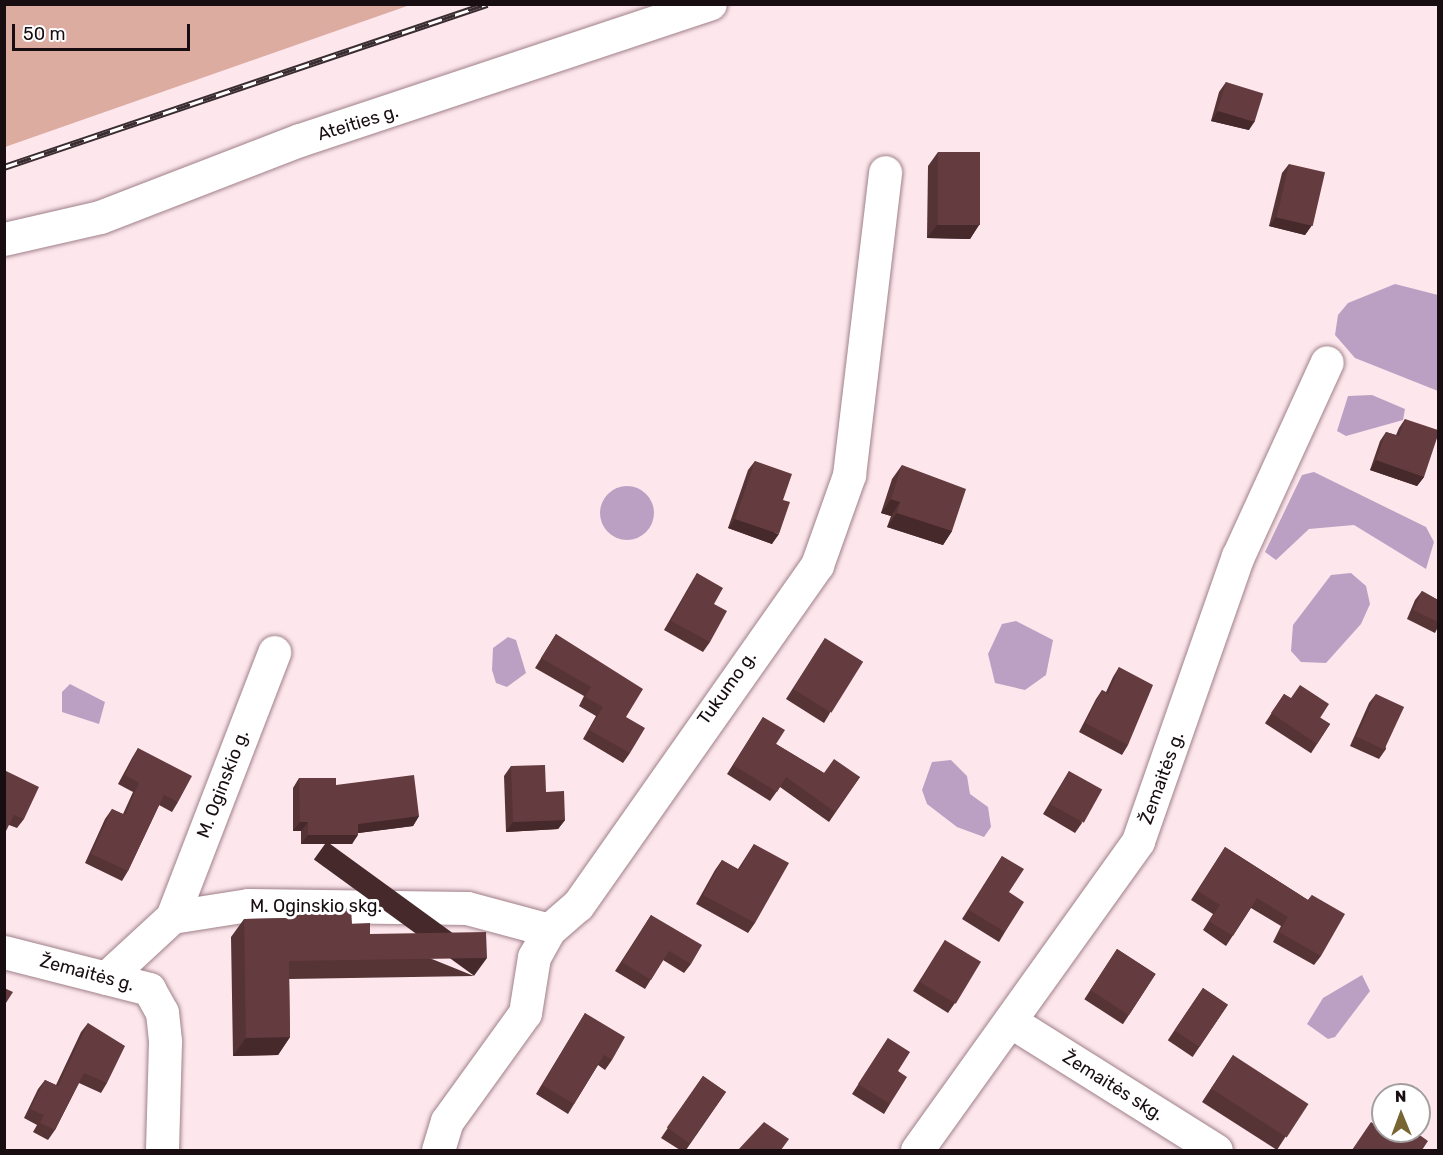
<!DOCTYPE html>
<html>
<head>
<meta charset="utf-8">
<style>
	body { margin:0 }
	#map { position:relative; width:1443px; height:1155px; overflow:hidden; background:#fde7ed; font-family:Rubik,sans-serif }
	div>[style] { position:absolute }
	.forest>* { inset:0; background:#dcaca0 }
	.water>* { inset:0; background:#bca0c3 }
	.round { border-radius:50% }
	.roads { filter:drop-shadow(0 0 2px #a0808a) drop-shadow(0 0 2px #a0808a) }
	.minor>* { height:33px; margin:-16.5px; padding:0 16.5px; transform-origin:16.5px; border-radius:16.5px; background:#fff }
	.rail>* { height:7px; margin-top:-3.5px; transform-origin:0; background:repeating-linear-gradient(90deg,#fff 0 14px,#392d31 0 28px); box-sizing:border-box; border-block:2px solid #392d31 }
	.wall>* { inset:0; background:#563335; transform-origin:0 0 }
	.shaded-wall>* { inset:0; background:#46292b; transform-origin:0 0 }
	.building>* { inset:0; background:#643b3e; transform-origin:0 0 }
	span { translate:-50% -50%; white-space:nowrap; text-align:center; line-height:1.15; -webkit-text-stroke:6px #fff; paint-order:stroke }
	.street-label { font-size:18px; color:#180d11 }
	.frame { position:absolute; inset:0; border:6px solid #180d11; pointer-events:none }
	.north { position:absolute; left:1371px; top:1083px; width:60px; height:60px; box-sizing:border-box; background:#fff; border:2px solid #a39ea0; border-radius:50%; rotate:359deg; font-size:16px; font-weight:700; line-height:24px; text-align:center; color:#180d11 }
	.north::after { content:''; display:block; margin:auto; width:21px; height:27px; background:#776634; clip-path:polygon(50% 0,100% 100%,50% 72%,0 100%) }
	.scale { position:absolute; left:12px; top:24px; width:178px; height:27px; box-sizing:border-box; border:3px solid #180d11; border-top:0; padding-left:8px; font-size:18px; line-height:21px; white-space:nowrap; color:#180d11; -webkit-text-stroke:4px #fff; paint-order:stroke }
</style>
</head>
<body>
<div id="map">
	<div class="forest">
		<i style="clip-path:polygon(5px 4px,410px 4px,410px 5px,5px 147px)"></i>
	</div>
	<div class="water">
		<i style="clip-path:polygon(1395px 284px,1438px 295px,1438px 391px,1355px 358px,1335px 335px,1338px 315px,1348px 303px)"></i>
		<i style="clip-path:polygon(1372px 395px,1405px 409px,1403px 420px,1346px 436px,1337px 431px,1348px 396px)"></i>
		<i style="clip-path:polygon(1314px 472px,1426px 527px,1434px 542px,1426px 569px,1354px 525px,1309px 529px,1276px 560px,1265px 552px,1302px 475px)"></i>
		<i class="round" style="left:600px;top:486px;width:54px;height:54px"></i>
		<i style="clip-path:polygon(1351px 573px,1366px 586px,1370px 604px,1361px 624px,1326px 663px,1301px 662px,1291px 651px,1293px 625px,1331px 575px)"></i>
		<i style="clip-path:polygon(1016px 621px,1053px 640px,1046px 675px,1025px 690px,995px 683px,988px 654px,1002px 624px)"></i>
		<i style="clip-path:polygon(508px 637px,516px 640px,526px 673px,507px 687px,496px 683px,492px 670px,493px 648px)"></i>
		<i style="clip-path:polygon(70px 684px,105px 702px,99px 724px,62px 712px,62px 692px)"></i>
		<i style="clip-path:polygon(951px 760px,967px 776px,970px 794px,988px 807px,991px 827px,984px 837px,957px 827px,927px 804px,922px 790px,932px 762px)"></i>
		<i style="clip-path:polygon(1362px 975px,1370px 991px,1335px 1037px,1328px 1039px,1307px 1024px,1323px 998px)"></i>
	</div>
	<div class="roads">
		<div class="minor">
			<i style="left:4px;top:239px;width:98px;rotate:-12.9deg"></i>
			<i style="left:100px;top:217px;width:214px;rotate:-21.1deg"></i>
			<i style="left:300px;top:140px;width:432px;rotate:-18.4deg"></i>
			<i style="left:172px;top:917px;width:284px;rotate:-68.9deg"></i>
			<i style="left:4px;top:952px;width:150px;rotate:14.3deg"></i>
			<i style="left:149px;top:989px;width:26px;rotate:61deg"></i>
			<i style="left:162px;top:1012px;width:30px;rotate:84deg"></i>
			<i style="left:165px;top:1042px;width:108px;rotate:91.6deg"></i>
			<i style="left:106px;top:978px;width:90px;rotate:-42.7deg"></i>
			<i style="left:172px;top:917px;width:77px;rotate:-9deg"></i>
			<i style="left:248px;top:905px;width:219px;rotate:0.8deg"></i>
			<i style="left:467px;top:908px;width:85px;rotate:15deg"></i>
			<i style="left:1010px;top:1021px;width:243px;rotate:32.1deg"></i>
			<i style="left:438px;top:1150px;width:30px;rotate:-73deg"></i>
			<i style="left:447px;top:1121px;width:133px;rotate:-54.2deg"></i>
			<i style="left:525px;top:1013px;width:57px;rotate:-80.9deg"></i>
			<i style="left:534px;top:957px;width:31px;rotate:-61deg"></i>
			<i style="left:549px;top:930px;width:38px;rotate:-41deg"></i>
			<i style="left:578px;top:905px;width:416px;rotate:-54.9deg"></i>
			<i style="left:817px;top:565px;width:96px;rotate:-70.4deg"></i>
			<i style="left:849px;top:475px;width:305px;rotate:-83.2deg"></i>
			<i style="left:917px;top:1150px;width:380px;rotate:-54.4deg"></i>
			<i style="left:1138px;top:841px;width:302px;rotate:-70.7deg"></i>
			<i style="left:1238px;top:556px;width:213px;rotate:-65.4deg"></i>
		</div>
	</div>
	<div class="rail">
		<i style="left:4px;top:167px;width:510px;rotate:-18.65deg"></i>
	</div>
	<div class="wall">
		<i style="clip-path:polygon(1226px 82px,1249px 130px,1211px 121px,1219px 92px)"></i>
		<i style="clip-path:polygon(938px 152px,979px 225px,970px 239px,927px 238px,928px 166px)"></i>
		<i style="clip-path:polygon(1289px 164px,1312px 225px,1305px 235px,1269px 226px,1282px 173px)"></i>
		<i style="clip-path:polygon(1405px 419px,1424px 477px,1417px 486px,1370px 470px,1380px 441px,1386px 432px,1396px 435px,1399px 428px)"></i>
		<i style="clip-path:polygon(755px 461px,783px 500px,772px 544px,728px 528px,748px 470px)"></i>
		<i style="clip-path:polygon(902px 465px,952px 531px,943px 545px,887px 527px,891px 516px,881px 513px,892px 479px)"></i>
		<i style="clip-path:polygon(697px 573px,714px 604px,710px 642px,703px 652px,664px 630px,691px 583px)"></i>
		<i style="clip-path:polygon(1422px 591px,1438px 600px,1438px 627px,1435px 633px,1407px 619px,1415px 600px)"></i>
		<i style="clip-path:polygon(556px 634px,626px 717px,630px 753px,623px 763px,583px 739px,596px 716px,579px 706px,584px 696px,535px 668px)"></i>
		<i style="clip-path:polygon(825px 638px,830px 713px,824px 723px,786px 699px)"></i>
		<i style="clip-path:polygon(1119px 667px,1128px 745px,1122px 755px,1079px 732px,1096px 699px,1102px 690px,1106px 692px,1113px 677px)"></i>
		<i style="left:1284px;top:694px;width:55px;height:35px;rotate:33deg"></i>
		<i style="clip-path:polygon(1376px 694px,1386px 749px,1379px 759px,1350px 746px,1369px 703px)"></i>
		<i style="clip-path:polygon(763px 717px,776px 744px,824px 773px,860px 777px,829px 822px,780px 787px,770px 801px,727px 774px)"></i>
		<i style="clip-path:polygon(138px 748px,178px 802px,172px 812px,159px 805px,128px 871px,122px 881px,85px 863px,105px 819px,112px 809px,123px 814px,133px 792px,118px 784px,132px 758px)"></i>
		<i style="clip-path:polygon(511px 766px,546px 792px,565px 820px,558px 829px,506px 832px,504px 776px)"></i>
		<i style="clip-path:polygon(4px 770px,24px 819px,17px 828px,9px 825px)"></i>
		<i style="clip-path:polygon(1069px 771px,1082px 823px,1075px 833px,1043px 814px)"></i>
		<i style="clip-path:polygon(299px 778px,336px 785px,419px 816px,413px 826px,358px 833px,352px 844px,301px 844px,301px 831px,293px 831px,293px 788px)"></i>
		<i style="clip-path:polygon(754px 844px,755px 923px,748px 933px,696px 904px,715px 870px,722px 860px,738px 869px)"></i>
		<i style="clip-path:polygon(1225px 847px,1308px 900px,1312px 895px,1321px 956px,1314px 965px,1273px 942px,1281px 926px,1251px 908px,1226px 946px,1203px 930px,1213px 914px,1191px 900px)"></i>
		<i style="clip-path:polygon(1002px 856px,1009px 892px,1005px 932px,999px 942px,962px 919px)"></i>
		<i style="clip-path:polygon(296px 909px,352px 924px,370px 934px,474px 976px,289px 979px,290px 1037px,278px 1055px,233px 1056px,231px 937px,244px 919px,289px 918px)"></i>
		<i style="clip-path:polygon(651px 915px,691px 964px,684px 973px,663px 960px,645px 989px,615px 971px)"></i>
		<i style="clip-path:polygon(945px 940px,955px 1003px,948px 1013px,913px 991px)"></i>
		<i style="left:1117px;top:949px;width:46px;height:60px;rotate:33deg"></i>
		<i style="left:1203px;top:988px;width:30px;height:63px;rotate:34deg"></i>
		<i style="clip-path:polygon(585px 1013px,612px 1060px,605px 1070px,598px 1065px,568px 1114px,536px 1094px)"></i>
		<i style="clip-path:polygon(88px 1023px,107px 1083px,101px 1093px,79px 1083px,55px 1130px,48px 1140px,33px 1132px,37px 1125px,24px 1118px,38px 1089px,45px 1080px,56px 1085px,81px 1032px)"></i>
		<i style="clip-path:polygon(888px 1038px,890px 1104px,884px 1114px,852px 1094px)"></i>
		<i style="clip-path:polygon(1233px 1055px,1286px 1136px,1277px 1150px,1202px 1102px)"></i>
		<i style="clip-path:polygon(703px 1076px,726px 1092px,686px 1150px,680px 1150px,661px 1138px)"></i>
	</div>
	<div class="shaded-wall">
		<i style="clip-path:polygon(1218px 111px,1255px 121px,1249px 130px,1211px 121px)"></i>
		<i style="clip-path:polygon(1276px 217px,1312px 225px,1305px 235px,1269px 226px)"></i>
		<i style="clip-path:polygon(937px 225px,979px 225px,970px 239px,927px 238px)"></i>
		<i style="clip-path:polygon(1376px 460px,1424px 477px,1417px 486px,1370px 470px)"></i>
		<i style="clip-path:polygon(891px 499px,900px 502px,891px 516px,881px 513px)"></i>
		<i style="clip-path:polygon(897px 513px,952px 531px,943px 545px,887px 527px)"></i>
		<i style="clip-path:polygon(735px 519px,779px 534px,772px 544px,728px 528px)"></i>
		<i style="clip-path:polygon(419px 816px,413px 826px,351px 834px,358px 824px)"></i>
		<i style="clip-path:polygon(565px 820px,558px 829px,506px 832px,513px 822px)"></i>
		<i style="clip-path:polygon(300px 822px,308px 822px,301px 831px,293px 831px)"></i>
		<i style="clip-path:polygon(308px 835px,358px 835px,352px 844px,301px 844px)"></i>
		<i style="left:487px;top:958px;width:22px;height:198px;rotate:126deg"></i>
		<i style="clip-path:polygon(290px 1037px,278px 1055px,233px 1056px,246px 1038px)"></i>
	</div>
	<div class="building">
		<i style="left:1226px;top:82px;width:39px;height:30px;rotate:17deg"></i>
		<i style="left:938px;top:152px;width:42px;height:73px"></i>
		<i style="left:1289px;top:164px;width:37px;height:55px;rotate:13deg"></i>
		<i style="clip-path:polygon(1405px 419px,1438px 430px,1438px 435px,1424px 477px,1376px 460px,1386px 432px,1399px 436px)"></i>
		<i style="clip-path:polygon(755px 461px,792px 474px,783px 500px,790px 502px,779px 534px,735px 519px)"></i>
		<i style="clip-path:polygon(902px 465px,966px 489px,952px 531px,897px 513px,900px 502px,891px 499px)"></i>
		<i style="clip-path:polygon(697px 573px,723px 588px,714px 604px,727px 611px,710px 642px,671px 621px)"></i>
		<i style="clip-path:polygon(1422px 591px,1438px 600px,1438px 622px,1413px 610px)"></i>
		<i style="clip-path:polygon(556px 634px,643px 689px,626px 717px,645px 728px,630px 753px,589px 730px,603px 707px,585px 697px,591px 687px,541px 658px)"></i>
		<i style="left:825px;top:638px;width:45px;height:60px;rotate:32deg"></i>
		<i style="clip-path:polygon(1119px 667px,1153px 685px,1128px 745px,1085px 723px,1102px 690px,1108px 694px)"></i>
		<i style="clip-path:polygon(1300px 685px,1329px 704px,1320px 718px,1330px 724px,1317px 744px,1271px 713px,1284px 694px,1291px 698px)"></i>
		<i style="left:1376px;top:694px;width:31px;height:47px;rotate:25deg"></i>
		<i style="clip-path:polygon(763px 717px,785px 730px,776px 744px,824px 773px,834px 759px,860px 777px,835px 812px,786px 777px,777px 792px,733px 765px)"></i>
		<i style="clip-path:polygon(138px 748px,192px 776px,178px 802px,164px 795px,128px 871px,91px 854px,112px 809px,125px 815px,139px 783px,125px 775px)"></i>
		<i style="clip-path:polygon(545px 765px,546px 792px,564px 791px,565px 820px,513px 822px,511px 766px)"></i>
		<i style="clip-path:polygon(4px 770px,39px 787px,24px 819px,14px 815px,4px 835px)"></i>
		<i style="left:1069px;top:771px;width:38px;height:38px;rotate:29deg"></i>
		<i style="clip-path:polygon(414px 775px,419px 816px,358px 824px,358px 835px,308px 835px,308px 822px,300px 822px,299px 778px,336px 778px,336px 785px)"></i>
		<i style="clip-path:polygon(754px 844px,789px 863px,755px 923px,703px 895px,722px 860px,739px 870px)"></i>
		<i style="clip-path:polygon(1225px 847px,1308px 900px,1312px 895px,1345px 914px,1321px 956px,1279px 932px,1288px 917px,1257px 898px,1233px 936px,1209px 921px,1220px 905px,1198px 891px)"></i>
		<i style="clip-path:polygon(1002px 856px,1024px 869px,1009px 892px,1024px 902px,1005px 932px,969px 910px)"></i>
		<i style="clip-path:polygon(351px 908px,352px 924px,370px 923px,370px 934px,486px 932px,487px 958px,289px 961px,290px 1037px,246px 1038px,244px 919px,296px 918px,296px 909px)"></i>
		<i style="clip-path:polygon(651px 915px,702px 945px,691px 964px,669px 951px,651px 980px,622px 962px)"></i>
		<i style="left:945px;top:940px;width:42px;height:49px;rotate:31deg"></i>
		<i style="left:1117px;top:949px;width:46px;height:49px;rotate:33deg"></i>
		<i style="clip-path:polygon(4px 988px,13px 992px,4px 1006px)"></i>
		<i style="left:1203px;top:988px;width:30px;height:51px;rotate:34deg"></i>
		<i style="clip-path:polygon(585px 1013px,625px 1037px,612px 1060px,604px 1055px,574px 1104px,542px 1085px)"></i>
		<i style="clip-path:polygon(88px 1023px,125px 1046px,107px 1083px,84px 1073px,55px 1130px,40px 1123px,44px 1115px,30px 1109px,45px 1080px,58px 1086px)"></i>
		<i style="clip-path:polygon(888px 1038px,910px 1052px,898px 1071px,907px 1077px,890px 1104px,858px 1084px)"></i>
		<i style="left:1233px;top:1055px;width:90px;height:40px;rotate:33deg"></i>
		<i style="left:703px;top:1076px;width:28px;height:63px;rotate:35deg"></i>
		<i style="clip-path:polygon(764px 1122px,789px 1139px,781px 1150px,738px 1150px)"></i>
		<i style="clip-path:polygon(1371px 1122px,1389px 1134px,1391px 1131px,1414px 1131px,1428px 1141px,1422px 1150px,1352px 1150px)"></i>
	</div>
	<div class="street-label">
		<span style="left:358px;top:123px;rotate:-17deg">Ateities g.</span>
		<span style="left:727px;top:688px;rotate:-54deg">Tukumo g.</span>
		<span style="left:1162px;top:778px;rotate:-70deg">Žemaitės g.</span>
		<span style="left:223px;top:784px;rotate:-69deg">M. Oginskio g.</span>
		<span style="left:316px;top:906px">M. Oginskio skg.</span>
		<span style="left:87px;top:973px;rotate:15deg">Žemaitės g.</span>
		<span style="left:1113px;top:1086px;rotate:32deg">Žemaitės skg.</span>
	</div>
	<div class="frame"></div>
	<div class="north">N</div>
	<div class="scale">50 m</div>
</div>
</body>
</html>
